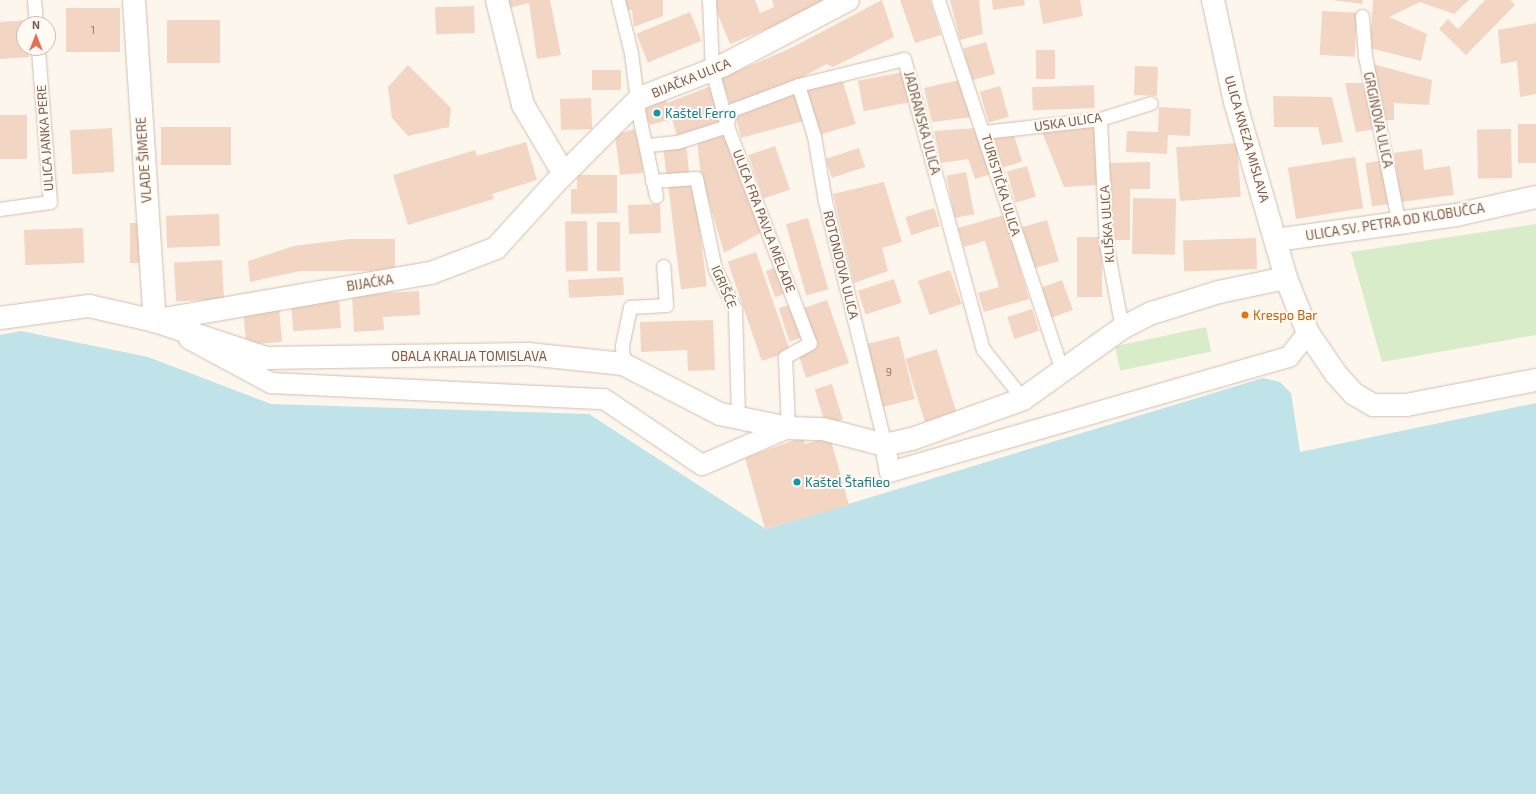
<!DOCTYPE html>
<html>
<head>
<meta charset="utf-8">
<style>
	body { margin:0 }
	#map { position:relative; width:1536px; height:794px; overflow:hidden; background:#fdf6ec; font-family:"Exo 2",sans-serif }
	div>[style] { position:absolute }
	.green>* { inset:0; background:#d8ecc9; transform-origin:0 0 }
	.water>* { inset:0; background:#bfe3e8 }
	.building>* { inset:0; background:#f3d5c3; transform-origin:0 0 }
	.roads { filter:drop-shadow(0 0 1px #d1beb0) drop-shadow(0 0 1px #d1beb0) }
	.service>* { height:13px; margin:-6.5px; padding:0 6.5px; transform-origin:6.5px; border-radius:6.5px; background:#fff }
	.pedestrian>* { height:20px; margin:-10px; padding:0 10px; transform-origin:10px; border-radius:10px; background:#fff }
	.minor>* { height:22px; margin:-11px; padding:0 11px; transform-origin:11px; border-radius:11px; background:#fff }
	.dots>* { width:11px; height:11px; translate:-50% -50%; box-sizing:border-box; border:2px solid #fffaf3; border-radius:50% }
	span { translate:-50% -50%; white-space:nowrap; text-align:center; line-height:1.15; -webkit-text-stroke:4px #fffaf3; paint-order:stroke }
	.number-label { font-size:11px; color:#987a6a }
	.number-label span { -webkit-text-stroke-width:0 }
	.street-label { font-size:13px; color:#7a5c4d }
	.culture-label { font-size:13px; color:#0d838f }
	.left { translate:0 -50%; text-align:left }
	.food-label { font-size:13px; color:#c56008 }
	.north { position:absolute; left:16px; top:16px; width:40px; height:40px; box-sizing:border-box; background:#fffaf3; border:1px solid #cabbb1; border-radius:50%; rotate:0deg; font-size:11px; font-weight:700; line-height:16px; text-align:center; color:#7a5c4d }
	.north::after { content:''; display:block; margin:auto; width:14px; height:18px; background:#e76f51; clip-path:polygon(50% 0,100% 100%,50% 72%,0 100%) }
</style>
</head>
<body>
<div id="map">
	<div class="green">
		<i style="clip-path:polygon(1536px 224px,1536px 335px,1382px 362px,1351px 252px)"></i>
		<i style="left:1206px;top:327px;width:25px;height:93px;rotate:78deg"></i>
	</div>
	<div class="water">
		<i style="clip-path:polygon(21px 331px,148px 357px,271px 404px,589px 414px,766px 529px,1263px 378px,1280px 382px,1291px 393px,1300px 452px,1536px 403px,1536px 794px,0 794px,0 335px)"></i>
	</div>
	<div class="building">
		<i style="clip-path:polygon(506px 0,550px 0,561px 55px,537px 59px,529px 3px,508px 8px)"></i>
		<i style="clip-path:polygon(624px 0,663px 0,663px 16px,634px 27px,632px 10px,624px 10px)"></i>
		<i style="clip-path:polygon(712px 0,755px 0,760px 13px,774px 7px,772px 0,838px 0,730px 44px)"></i>
		<i style="clip-path:polygon(882px 0,894px 37px,833px 67px,826px 64px,796px 81px,730px 104px,721px 78px,789px 49px)"></i>
		<i style="clip-path:polygon(900px 0,930px 0,941px 35px,915px 43px)"></i>
		<i style="clip-path:polygon(950px 0,979px 0,983px 34px,960px 40px)"></i>
		<i style="clip-path:polygon(992px 0,1024px 0,1025px 5px,993px 10px)"></i>
		<i style="clip-path:polygon(1039px 0,1080px 0,1083px 16px,1043px 24px)"></i>
		<i style="clip-path:polygon(1332px 0,1363px 0,1362px 4px)"></i>
		<i style="clip-path:polygon(1373px 0,1469px 0,1454px 14px,1420px 2px,1389px 17px,1427px 34px,1421px 61px,1370px 48px)"></i>
		<i style="clip-path:polygon(1485px 0,1510px 0,1515px 5px,1466px 55px,1439px 29px,1448px 19px,1458px 29px)"></i>
		<i style="left:474px;top:6px;width:27px;height:39px;rotate:88deg"></i>
		<i style="left:120px;top:8px;width:44px;height:54px;rotate:90deg"></i>
		<i style="left:1322px;top:11px;width:35px;height:44px;rotate:3deg"></i>
		<i style="left:690px;top:12px;width:31px;height:58px;rotate:68deg"></i>
		<i style="clip-path:polygon(26px 20px,24px 48px,28px 48px,29px 57px,0 59px,0 22px)"></i>
		<i style="left:167px;top:20px;width:53px;height:43px"></i>
		<i style="clip-path:polygon(1536px 23px,1536px 94px,1520px 97px,1517px 61px,1501px 64px,1498px 30px)"></i>
		<i style="left:986px;top:42px;width:33px;height:24px;rotate:74deg"></i>
		<i style="left:1036px;top:50px;width:19px;height:29px"></i>
		<i style="clip-path:polygon(1373px 64px,1432px 80px,1429px 105px,1394px 103px,1394px 120px,1383px 120px)"></i>
		<i style="clip-path:polygon(408px 65px,451px 108px,449px 127px,408px 136px,392px 118px,388px 87px)"></i>
		<i style="left:1135px;top:66px;width:23px;height:29px;rotate:2deg"></i>
		<i style="left:592px;top:70px;width:29px;height:20px"></i>
		<i style="left:903px;top:72px;width:31px;height:46px;rotate:79deg"></i>
		<i style="left:842px;top:79px;width:47px;height:38px;rotate:73deg"></i>
		<i style="clip-path:polygon(959px 80px,973px 117px,932px 122px,924px 88px)"></i>
		<i style="clip-path:polygon(1345px 83px,1365px 83px,1377px 129px,1356px 132px)"></i>
		<i style="left:1094px;top:85px;width:23px;height:62px;rotate:88deg"></i>
		<i style="clip-path:polygon(711px 86px,722px 121px,677px 136px,672px 119px,650px 125px,642px 107px,665px 98px,667px 103px)"></i>
		<i style="left:1000px;top:86px;width:32px;height:21px;rotate:74deg"></i>
		<i style="left:796px;top:91px;width:31px;height:65px;rotate:75deg"></i>
		<i style="clip-path:polygon(1273px 96px,1332px 97px,1343px 142px,1322px 145px,1318px 127px,1274px 127px)"></i>
		<i style="left:591px;top:98px;width:31px;height:31px;rotate:88deg"></i>
		<i style="clip-path:polygon(1159px 107px,1191px 109px,1190px 136px,1168px 135px,1167px 154px,1126px 152px,1127px 131px,1158px 132px)"></i>
		<i style="left:0;top:115px;width:27px;height:44px"></i>
		<i style="left:1536px;top:124px;width:39px;height:18px;rotate:90deg"></i>
		<i style="left:161px;top:127px;width:70px;height:38px"></i>
		<i style="clip-path:polygon(1096px 127px,1098px 185px,1064px 187px,1042px 132px)"></i>
		<i style="left:112px;top:128px;width:44px;height:42px;rotate:87deg"></i>
		<i style="clip-path:polygon(977px 128px,991px 174px,975px 179px,968px 159px,941px 163px,934px 131px)"></i>
		<i style="clip-path:polygon(634px 129px,642px 151px,643px 173px,620px 175px,615px 135px)"></i>
		<i style="left:1511px;top:129px;width:49px;height:34px;rotate:89deg"></i>
		<i style="clip-path:polygon(727px 131px,762px 232px,724px 253px,701px 175px,697px 141px)"></i>
		<i style="left:1013px;top:132px;width:31px;height:21px;rotate:73deg"></i>
		<i style="clip-path:polygon(526px 142px,537px 180px,492px 194px,494px 199px,408px 225px,393px 175px,475px 150px,477px 156px)"></i>
		<i style="left:686px;top:143px;width:31px;height:23px;rotate:84deg"></i>
		<i style="left:1237px;top:143px;width:54px;height:61px;rotate:86deg"></i>
		<i style="left:775px;top:146px;width:46px;height:28px;rotate:71deg"></i>
		<i style="left:859px;top:148px;width:20px;height:35px;rotate:72deg"></i>
		<i style="clip-path:polygon(1422px 149px,1424px 170px,1450px 166px,1454px 195px,1401px 202px,1394px 153px)"></i>
		<i style="left:1355px;top:157px;width:52px;height:68px;rotate:81deg"></i>
		<i style="left:1385px;top:160px;width:44px;height:20px;rotate:81deg"></i>
		<i style="clip-path:polygon(1150px 162px,1150px 189px,1130px 189px,1130px 240px,1109px 240px,1109px 163px)"></i>
		<i style="left:1027px;top:166px;width:32px;height:21px;rotate:74deg"></i>
		<i style="left:966px;top:172px;width:43px;height:20px;rotate:79deg"></i>
		<i style="clip-path:polygon(577px 175px,617px 175px,617px 213px,571px 214px,571px 189px,577px 189px)"></i>
		<i style="left:694px;top:182px;width:105px;height:26px;rotate:83deg"></i>
		<i style="clip-path:polygon(884px 182px,902px 242px,882px 248px,888px 271px,854px 283px,833px 194px)"></i>
		<i style="left:1133px;top:198px;width:43px;height:56px;rotate:1deg"></i>
		<i style="left:660px;top:204px;width:29px;height:32px;rotate:88deg"></i>
		<i style="left:934px;top:208px;width:19px;height:30px;rotate:72deg"></i>
		<i style="left:219px;top:214px;width:32px;height:53px;rotate:88deg"></i>
		<i style="clip-path:polygon(1004px 215px,1029px 299px,984px 312px,978px 293px,999px 287px,985px 241px,964px 247px,958px 228px)"></i>
		<i style="left:808px;top:218px;width:74px;height:23px;rotate:74deg"></i>
		<i style="left:1047px;top:220px;width:43px;height:26px;rotate:74deg"></i>
		<i style="left:587px;top:221px;width:50px;height:22px;rotate:89deg"></i>
		<i style="left:597px;top:222px;width:23px;height:49px"></i>
		<i style="left:130px;top:223px;width:16px;height:40px"></i>
		<i style="left:83px;top:228px;width:35px;height:59px;rotate:88deg"></i>
		<i style="left:1077px;top:237px;width:25px;height:60px"></i>
		<i style="left:1256px;top:238px;width:31px;height:73px;rotate:88deg"></i>
		<i style="clip-path:polygon(350px 239px,395px 239px,395px 271px,300px 271px,250px 282px,248px 261px,294px 246px)"></i>
		<i style="left:756px;top:252px;width:105px;height:30px;rotate:71deg"></i>
		<i style="left:222px;top:260px;width:39px;height:48px;rotate:87deg"></i>
		<i style="left:780px;top:266px;width:28px;height:15px;rotate:71deg"></i>
		<i style="left:950px;top:270px;width:36px;height:34px;rotate:71deg"></i>
		<i style="left:623px;top:277px;width:18px;height:55px;rotate:87deg"></i>
		<i style="left:894px;top:279px;width:25px;height:38px;rotate:72deg"></i>
		<i style="left:1062px;top:280px;width:32px;height:25px;rotate:70deg"></i>
		<i style="clip-path:polygon(419px 291px,420px 315px,383px 317px,384px 330px,354px 332px,352px 295px)"></i>
		<i style="left:339px;top:298px;width:30px;height:48px;rotate:86deg"></i>
		<i style="clip-path:polygon(827px 300px,849px 363px,806px 378px,798px 353px,818px 346px,804px 308px)"></i>
		<i style="left:792px;top:304px;width:35px;height:14px;rotate:72deg"></i>
		<i style="left:279px;top:307px;width:35px;height:36px;rotate:85deg"></i>
		<i style="left:1032px;top:309px;width:23px;height:26px;rotate:72deg"></i>
		<i style="clip-path:polygon(713px 320px,715px 370px,688px 371px,687px 350px,641px 352px,640px 322px)"></i>
		<i style="left:899px;top:336px;width:65px;height:37px;rotate:76deg"></i>
		<i style="left:937px;top:349px;width:66px;height:33px;rotate:73deg"></i>
		<i style="left:832px;top:384px;width:37px;height:18px;rotate:73deg"></i>
		<i style="clip-path:polygon(803px 437px,805px 444px,830px 437px,849px 505px,765px 529px,745px 458px)"></i>
	</div>
	<div class="roads">
		<div class="service">
			<i style="left:34px;top:0;width:24px;rotate:85deg"></i>
			<i style="left:618px;top:0;width:55px;rotate:76.2deg"></i>
			<i style="left:631px;top:53px;width:64px;rotate:82.8deg"></i>
			<i style="left:639px;top:116px;width:82px;rotate:78deg"></i>
			<i style="left:709px;top:0;width:70px;rotate:87.5deg"></i>
			<i style="left:712px;top:70px;width:58px;rotate:75deg"></i>
			<i style="left:727px;top:126px;width:232px;rotate:69.1deg"></i>
			<i style="left:810px;top:343px;width:29px;rotate:151deg"></i>
			<i style="left:785px;top:357px;width:71px;rotate:87.6deg"></i>
			<i style="left:938px;top:0;width:391px;rotate:71.5deg"></i>
			<i style="left:1362px;top:16px;width:40px;rotate:85.7deg"></i>
			<i style="left:1365px;top:56px;width:171px;rotate:78.6deg"></i>
			<i style="left:798px;top:85px;width:53px;rotate:72.6deg"></i>
			<i style="left:814px;top:136px;width:66px;rotate:80.4deg"></i>
			<i style="left:825px;top:201px;width:251px;rotate:76.2deg"></i>
			<i style="left:1100px;top:119px;width:125px;rotate:87.3deg"></i>
			<i style="left:1106px;top:244px;width:86px;rotate:79.2deg"></i>
			<i style="left:984px;top:132px;width:117px;rotate:-6.4deg"></i>
			<i style="left:1100px;top:119px;width:53px;rotate:-17.4deg"></i>
			<i style="left:648px;top:145px;width:29px;rotate:-6deg"></i>
			<i style="left:677px;top:142px;width:52px;rotate:-17.7deg"></i>
			<i style="left:727px;top:126px;width:15px;rotate:-82deg"></i>
			<i style="left:729px;top:111px;width:74px;rotate:-20.6deg"></i>
			<i style="left:798px;top:85px;width:109px;rotate:-13.8deg"></i>
			<i style="left:904px;top:59px;width:301px;rotate:74.8deg"></i>
			<i style="left:983px;top:349px;width:64px;rotate:51.3deg"></i>
			<i style="left:652px;top:181px;width:44px;rotate:-3.9deg"></i>
			<i style="left:696px;top:178px;width:93px;rotate:78.2deg"></i>
			<i style="left:715px;top:269px;width:45px;rotate:63.4deg"></i>
			<i style="left:735px;top:309px;width:109px;rotate:88.4deg"></i>
			<i style="left:0;top:209px;width:50px;rotate:-8deg"></i>
			<i style="left:50px;top:202px;width:154px;rotate:-94.5deg"></i>
			<i style="left:623px;top:364px;width:19px;rotate:-93deg"></i>
			<i style="left:622px;top:345px;width:39px;rotate:-78deg"></i>
			<i style="left:630px;top:307px;width:36px;rotate:-3deg"></i>
			<i style="left:666px;top:305px;width:39px;rotate:-94deg"></i>
		</div>
		<div class="pedestrian">
			<i style="left:189px;top:339px;width:93px;rotate:28.2deg"></i>
			<i style="left:271px;top:383px;width:333px;rotate:2.8deg"></i>
			<i style="left:604px;top:399px;width:118px;rotate:34deg"></i>
			<i style="left:702px;top:465px;width:94px;rotate:-23.3deg"></i>
			<i style="left:885px;top:445px;width:27px;rotate:80deg"></i>
			<i style="left:890px;top:472px;width:415px;rotate:-16.1deg"></i>
			<i style="left:1289px;top:357px;width:31px;rotate:-52deg"></i>
		</div>
		<div class="minor">
			<i style="left:134px;top:0;width:322px;rotate:86.3deg"></i>
			<i style="left:497px;top:0;width:108px;rotate:76.1deg"></i>
			<i style="left:523px;top:105px;width:80px;rotate:59.3deg"></i>
			<i style="left:1213px;top:0;width:104px;rotate:77.8deg"></i>
			<i style="left:1235px;top:102px;width:183px;rotate:73.8deg"></i>
			<i style="left:1286px;top:278px;width:59px;rotate:68.2deg"></i>
			<i style="left:1308px;top:333px;width:50px;rotate:55.7deg"></i>
			<i style="left:1336px;top:374px;width:27px;rotate:48deg"></i>
			<i style="left:1354px;top:394px;width:22px;rotate:30deg"></i>
			<i style="left:1373px;top:405px;width:33px"></i>
			<i style="left:1406px;top:405px;width:132px;rotate:-10.9deg"></i>
			<i style="left:1276px;top:240px;width:182px;rotate:-7.9deg"></i>
			<i style="left:1456px;top:215px;width:82px;rotate:-12.7deg"></i>
			<i style="left:0;top:318px;width:90px;rotate:-7.7deg"></i>
			<i style="left:89px;top:306px;width:68px;rotate:12.8deg"></i>
			<i style="left:155px;top:321px;width:117px;rotate:18.4deg"></i>
			<i style="left:266px;top:358px;width:262px;rotate:-0.9deg"></i>
			<i style="left:528px;top:354px;width:96px;rotate:6deg"></i>
			<i style="left:623px;top:364px;width:109px;rotate:27.3deg"></i>
			<i style="left:720px;top:414px;width:69px;rotate:11.6deg"></i>
			<i style="left:788px;top:428px;width:35px;rotate:2deg"></i>
			<i style="left:823px;top:429px;width:64px;rotate:14.5deg"></i>
			<i style="left:885px;top:445px;width:28px;rotate:-13deg"></i>
			<i style="left:912px;top:439px;width:118px;rotate:-19.8deg"></i>
			<i style="left:1023px;top:399px;width:122px;rotate:-35.6deg"></i>
			<i style="left:1122px;top:328px;width:34px;rotate:-27deg"></i>
			<i style="left:1152px;top:313px;width:70px;rotate:-17.4deg"></i>
			<i style="left:1219px;top:292px;width:68px;rotate:-11.8deg"></i>
			<i style="left:158px;top:320px;width:277px;rotate:-9.8deg"></i>
			<i style="left:431px;top:273px;width:70px;rotate:-21deg"></i>
			<i style="left:496px;top:248px;width:86px;rotate:-47.8deg"></i>
			<i style="left:554px;top:184px;width:122px;rotate:-45deg"></i>
			<i style="left:640px;top:98px;width:90px;rotate:-21.4deg"></i>
			<i style="left:724px;top:65px;width:140px;rotate:-27.7deg"></i>
		</div>
	</div>
	<div class="dots">
		<i style="left:657px;top:113px;background:#0f9aa8"></i>
		<i style="left:1245px;top:315px;background:#e8710a"></i>
		<i style="left:797px;top:482px;background:#0f9aa8"></i>
	</div>
	<div class="number-label">
		<span style="left:93px;top:30px">1</span>
		<span style="left:889px;top:372px">9</span>
	</div>
	<div class="street-label">
		<span style="left:691px;top:78px;rotate:-22deg">BIJAČKA ULICA</span>
		<span style="left:1378px;top:120px;rotate:78deg">GRGINOVA ULICA</span>
		<span style="left:1068px;top:122px;rotate:-8deg">USKA ULICA</span>
		<span style="left:922px;top:123px;rotate:75deg">JADRANSKA ULICA</span>
		<span style="left:45px;top:138px;rotate:-94deg">ULICA JANKA PERE</span>
		<span style="left:1247px;top:139px;rotate:74deg">ULICA KNEZA MISLAVA</span>
		<span style="left:144px;top:160px;rotate:-94deg">VLADE ŠIMERE</span>
		<span style="left:1001px;top:185px;rotate:73deg">TURISTIČKA ULICA</span>
		<span style="left:764px;top:221px;rotate:69deg">ULICA FRA PAVLA MELADE</span>
		<span style="left:1395px;top:222px;rotate:-9deg">ULICA SV. PETRA OD KLOBUČCA</span>
		<span style="left:1107px;top:224px;rotate:-94deg">KLIŠKA ULICA</span>
		<span style="left:841px;top:265px;rotate:76deg">ROTONDOVA ULICA</span>
		<span style="left:370px;top:283px;rotate:-9deg">BIJAĆKA</span>
		<span style="left:724px;top:287px;rotate:67deg">IGRIŠĆE</span>
		<span style="left:469px;top:356px">OBALA KRALJA TOMISLAVA</span>
	</div>
	<div class="culture-label">
		<span class="left" style="left:665px;top:113px">Kaštel Ferro</span>
		<span class="left" style="left:805px;top:482px">Kaštel Štafileo</span>
	</div>
	<div class="food-label">
		<span class="left" style="left:1253px;top:315px">Krespo Bar</span>
	</div>
	<div class="north">N</div>
</div>
</body>
</html>
